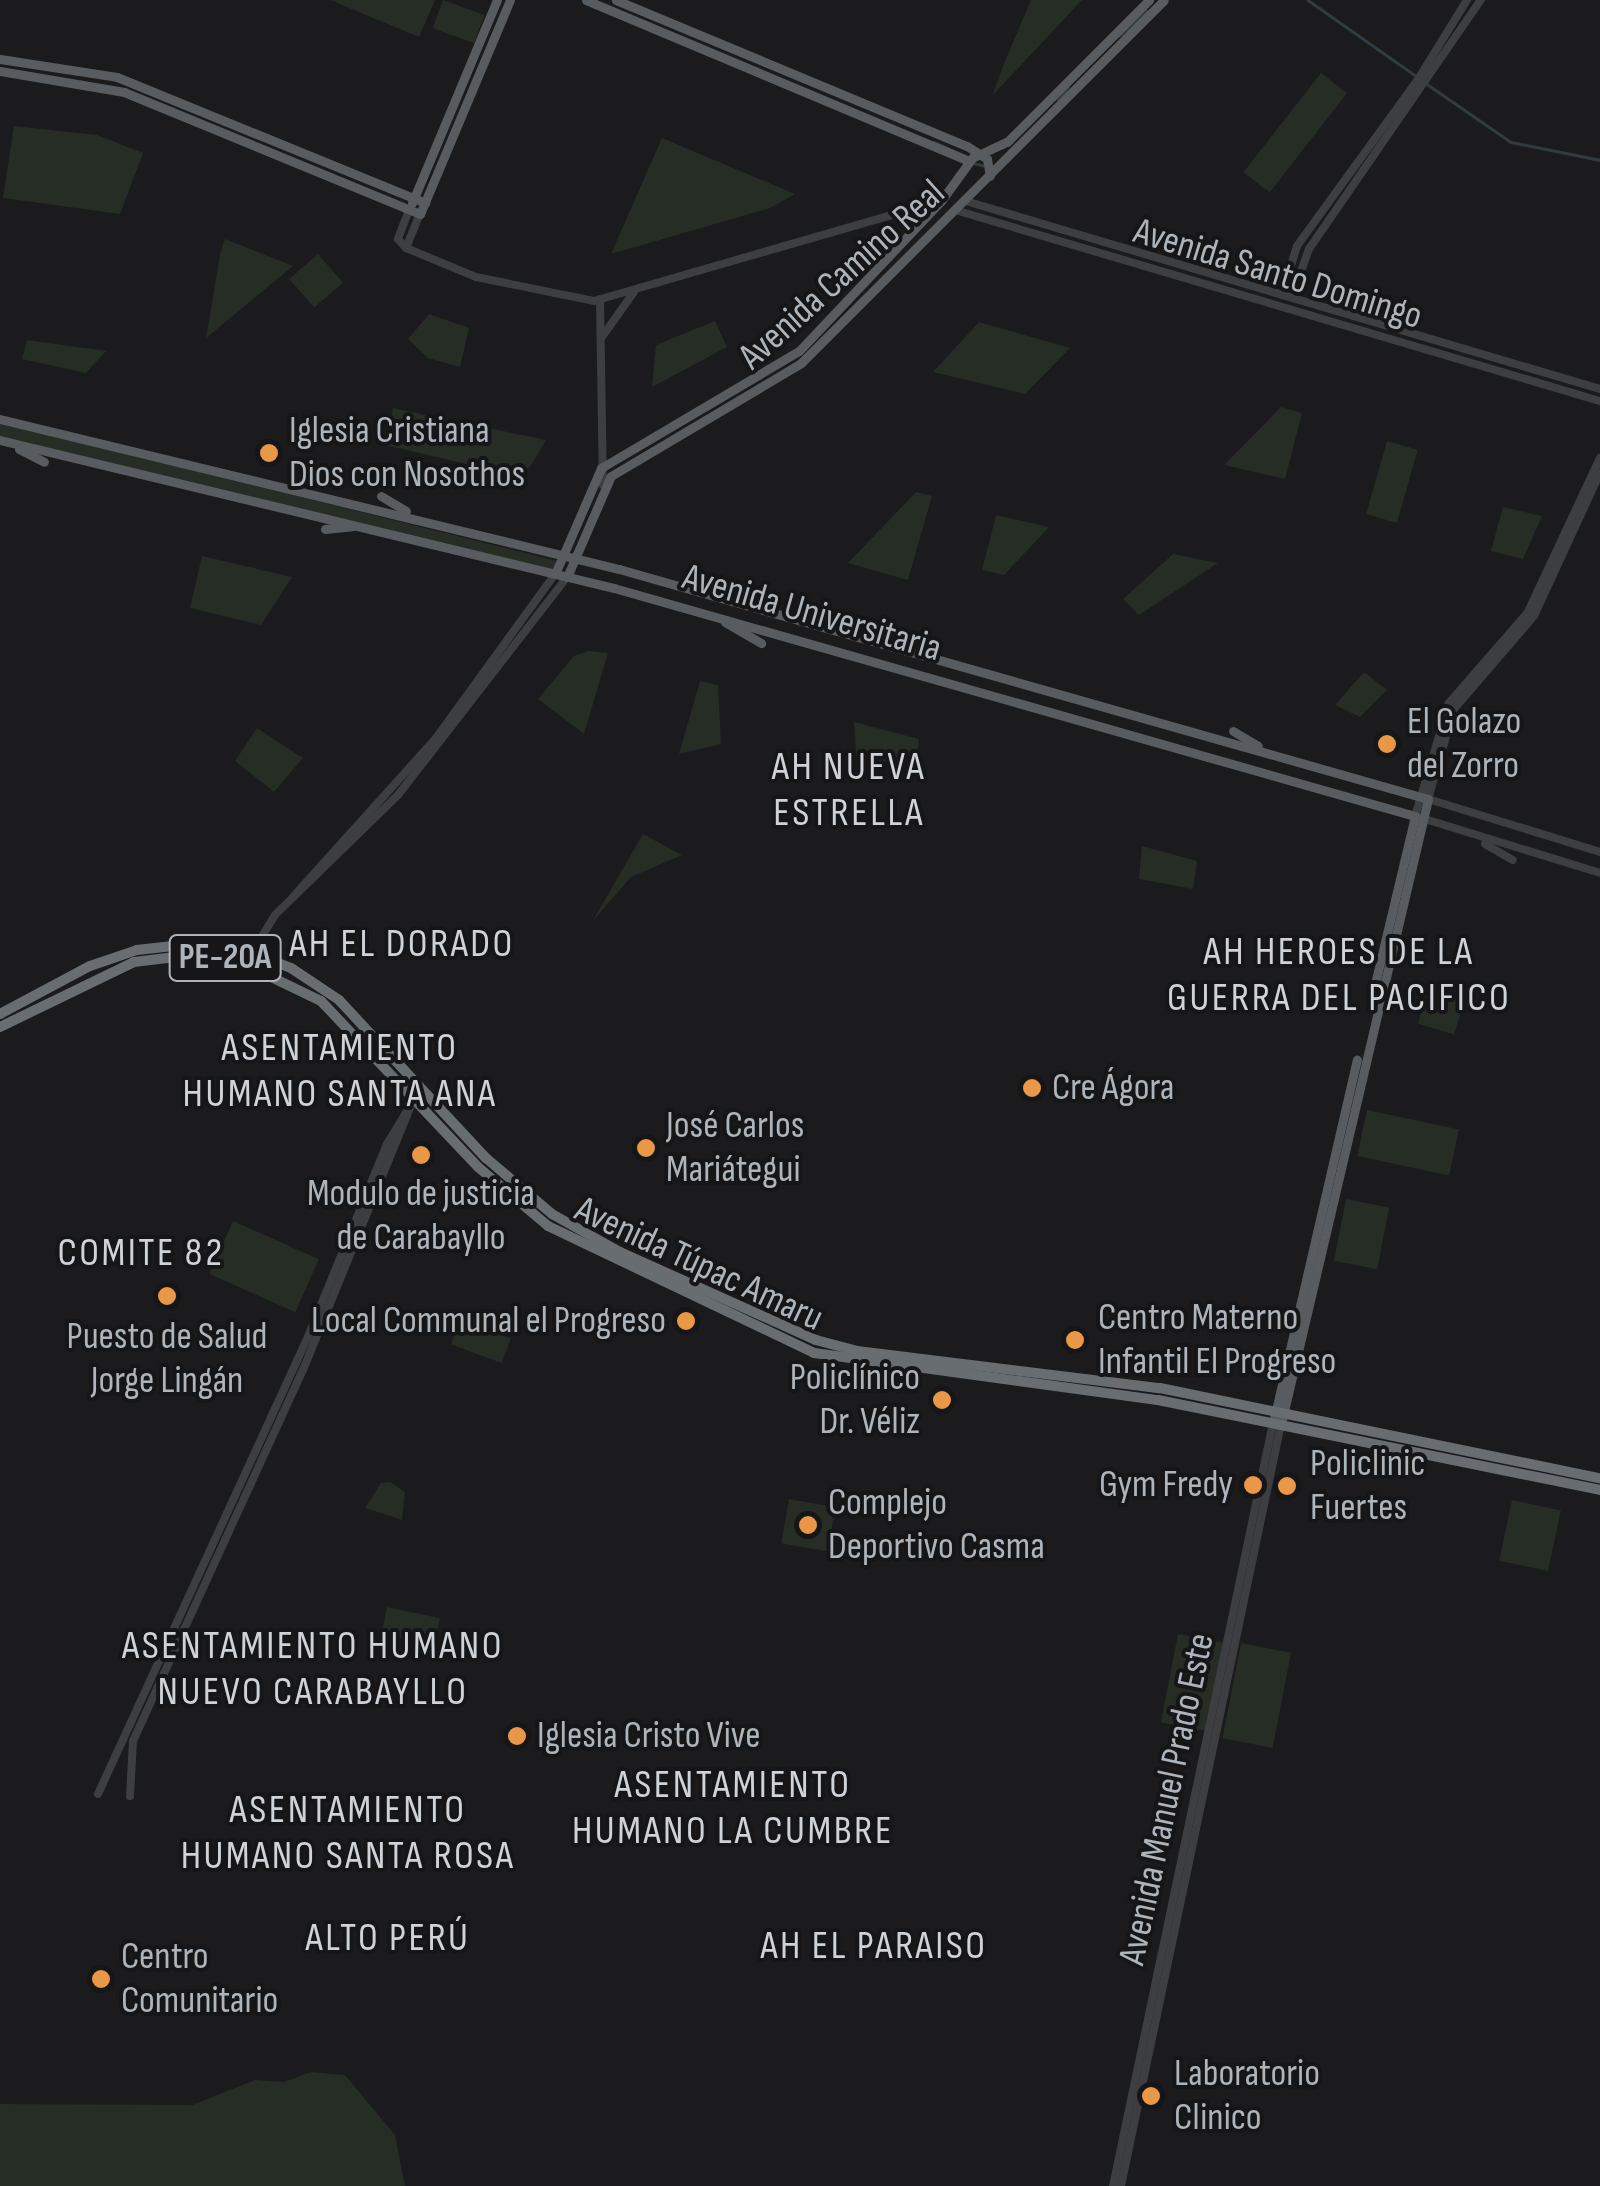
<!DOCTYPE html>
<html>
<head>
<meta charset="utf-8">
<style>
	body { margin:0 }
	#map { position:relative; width:1600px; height:2186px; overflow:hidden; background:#1b1b1d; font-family:"Sofia Sans Condensed",sans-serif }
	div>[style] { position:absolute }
	.green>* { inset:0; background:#252d25; transform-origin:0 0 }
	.stream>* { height:2.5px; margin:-1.25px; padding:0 1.25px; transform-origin:1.25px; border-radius:1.25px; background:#313c41 }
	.minor>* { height:8px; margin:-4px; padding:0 4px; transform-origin:4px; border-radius:4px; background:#3c3e42 }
	.major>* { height:9px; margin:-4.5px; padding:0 4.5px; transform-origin:4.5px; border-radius:4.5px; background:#585b60 }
	.highway>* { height:10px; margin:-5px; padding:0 5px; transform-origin:5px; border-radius:5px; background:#686d72 }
	.dots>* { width:28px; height:28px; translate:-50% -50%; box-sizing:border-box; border:5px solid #161618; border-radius:50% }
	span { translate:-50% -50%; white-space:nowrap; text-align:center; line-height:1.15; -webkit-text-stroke:8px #161618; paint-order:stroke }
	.shield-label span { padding:2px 8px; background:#161618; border:2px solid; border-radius:8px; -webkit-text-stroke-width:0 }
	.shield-label { font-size:35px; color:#aeb4bb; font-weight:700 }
	.street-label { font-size:38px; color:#aeb4bb }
	.poi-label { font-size:38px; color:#aeb4bb }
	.left { translate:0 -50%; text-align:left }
	.right { translate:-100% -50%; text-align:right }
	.neighbourhood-label { font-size:40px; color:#cfd3d8; letter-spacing:2.5px }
</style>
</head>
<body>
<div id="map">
	<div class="green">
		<i style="clip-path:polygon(330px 0,435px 0,419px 37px)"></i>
		<i style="left:443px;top:0;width:44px;height:30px;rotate:20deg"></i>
		<i style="clip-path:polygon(1031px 0,1082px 0,992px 96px,1005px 61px)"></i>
		<i style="left:1321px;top:73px;width:33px;height:126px;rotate:38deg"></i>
		<i style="clip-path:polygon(14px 126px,97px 135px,143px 153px,120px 214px,3px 198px)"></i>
		<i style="clip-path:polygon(662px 138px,795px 194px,770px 208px,611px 254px)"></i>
		<i style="clip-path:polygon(225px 239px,293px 266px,206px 338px,220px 254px)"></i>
		<i style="left:318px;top:254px;width:38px;height:38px;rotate:49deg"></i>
		<i style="clip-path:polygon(429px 314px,469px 328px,460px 367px,428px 358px,408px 339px)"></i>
		<i style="clip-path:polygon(715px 321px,727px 347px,652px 387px,656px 345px)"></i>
		<i style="clip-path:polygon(979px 322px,1070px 348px,1025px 394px,933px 372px)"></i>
		<i style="clip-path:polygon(27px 340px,106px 351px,86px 373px,22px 359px)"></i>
		<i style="clip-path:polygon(1281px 407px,1302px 413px,1285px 479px,1224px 465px)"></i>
		<i style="clip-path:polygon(393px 408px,546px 440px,530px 467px,509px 474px,385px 445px)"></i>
		<i style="left:0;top:422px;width:577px;height:15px;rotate:14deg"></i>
		<i style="left:1387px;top:441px;width:32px;height:76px;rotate:16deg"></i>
		<i style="clip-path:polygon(916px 492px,932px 496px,908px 580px,848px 563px)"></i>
		<i style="clip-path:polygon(1503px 507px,1542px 516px,1523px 559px,1491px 551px)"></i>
		<i style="clip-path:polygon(996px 515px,1049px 527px,1004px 575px,982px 570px)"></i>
		<i style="clip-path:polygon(1173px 554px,1218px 563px,1139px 615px,1123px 599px)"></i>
		<i style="clip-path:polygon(202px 556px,292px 577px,261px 625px,190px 608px)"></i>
		<i style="clip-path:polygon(589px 651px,608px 653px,584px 734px,538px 699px,574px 656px)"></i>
		<i style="clip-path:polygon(1364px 672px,1387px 690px,1360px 717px,1335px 705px)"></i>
		<i style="clip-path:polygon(700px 681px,718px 685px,721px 744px,679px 754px)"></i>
		<i style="clip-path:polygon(854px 722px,919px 739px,917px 757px,857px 765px)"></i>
		<i style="clip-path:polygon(257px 728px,303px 758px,274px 792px,235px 761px)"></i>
		<i style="clip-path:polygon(643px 834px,682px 855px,631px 877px,592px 922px)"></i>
		<i style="clip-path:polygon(1142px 846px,1197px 861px,1193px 889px,1139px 879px)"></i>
		<i style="left:1428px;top:990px;width:38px;height:35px;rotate:17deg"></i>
		<i style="left:1367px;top:1110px;width:94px;height:47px;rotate:12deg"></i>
		<i style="left:1346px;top:1199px;width:44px;height:63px;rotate:11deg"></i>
		<i style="left:233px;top:1221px;width:94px;height:58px;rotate:24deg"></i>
		<i style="left:460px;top:1320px;width:54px;height:26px;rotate:20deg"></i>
		<i style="clip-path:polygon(390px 1482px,405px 1492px,402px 1520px,365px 1508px,381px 1483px)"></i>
		<i style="left:789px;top:1499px;width:47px;height:45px;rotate:10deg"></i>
		<i style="left:1512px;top:1500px;width:50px;height:62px;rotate:12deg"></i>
		<i style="left:387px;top:1607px;width:54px;height:28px;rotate:12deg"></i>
		<i style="left:1178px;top:1634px;width:46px;height:90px;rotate:11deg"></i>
		<i style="left:1241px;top:1643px;width:51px;height:97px;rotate:11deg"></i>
		<i style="clip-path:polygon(311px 2072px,345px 2075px,395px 2135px,405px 2186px,0 2186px,0 2104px,192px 2105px,255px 2080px,284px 2082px)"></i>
	</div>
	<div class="stream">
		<i style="left:1308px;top:0;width:132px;rotate:35.1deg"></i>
		<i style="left:1120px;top:35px;width:36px;rotate:-42deg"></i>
		<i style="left:1427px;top:84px;width:102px;rotate:34.6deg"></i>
		<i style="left:1511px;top:142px;width:91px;rotate:11.4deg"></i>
		<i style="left:1058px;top:100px;width:16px;rotate:-52deg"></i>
		<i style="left:934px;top:142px;width:37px;rotate:24deg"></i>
		<i style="left:973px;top:163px;width:13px;rotate:13deg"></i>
	</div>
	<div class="minor">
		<i style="left:969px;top:202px;width:658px;rotate:16.51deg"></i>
		<i style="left:409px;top:210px;width:31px;rotate:111deg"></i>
		<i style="left:398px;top:239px;width:12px;rotate:48deg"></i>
		<i style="left:406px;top:248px;width:76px;rotate:22.5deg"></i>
		<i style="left:476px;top:277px;width:120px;rotate:11.5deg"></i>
		<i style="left:594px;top:301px;width:361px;rotate:-16.1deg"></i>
		<i style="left:955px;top:210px;width:673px;rotate:16.5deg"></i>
		<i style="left:406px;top:248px;width:37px;rotate:-68deg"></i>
		<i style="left:1282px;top:295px;width:51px;rotate:-73deg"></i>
		<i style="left:1297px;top:246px;width:204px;rotate:-54deg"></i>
		<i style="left:1417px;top:81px;width:95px;rotate:-58.3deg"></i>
		<i style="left:1292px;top:297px;width:51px;rotate:-70.5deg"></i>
		<i style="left:1309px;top:249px;width:303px;rotate:-55.4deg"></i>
		<i style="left:600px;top:299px;width:186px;rotate:89.1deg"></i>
		<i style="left:602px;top:337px;width:55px;rotate:-54.6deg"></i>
		<i style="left:1600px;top:458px;width:170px;rotate:115.1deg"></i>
		<i style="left:1528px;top:612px;width:121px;rotate:131deg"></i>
		<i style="left:1449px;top:703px;width:118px;rotate:106.7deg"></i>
		<i style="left:1415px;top:816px;width:194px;rotate:17.1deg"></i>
		<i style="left:1600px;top:473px;width:157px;rotate:114.8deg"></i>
		<i style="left:1534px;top:616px;width:123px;rotate:130.7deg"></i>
		<i style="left:1454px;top:709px;width:94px;rotate:106.1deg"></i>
		<i style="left:1428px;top:799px;width:180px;rotate:17.1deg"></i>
		<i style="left:1485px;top:844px;width:32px;rotate:30deg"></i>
		<i style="left:293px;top:897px;width:214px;rotate:-48deg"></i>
		<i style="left:436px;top:738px;width:203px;rotate:-54deg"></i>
		<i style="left:252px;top:953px;width:44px;rotate:-58.8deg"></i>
		<i style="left:275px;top:915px;width:172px;rotate:-44.3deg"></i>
		<i style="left:398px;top:795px;width:276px;rotate:-52.2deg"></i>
		<i style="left:98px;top:1794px;width:501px;rotate:-65.33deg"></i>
		<i style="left:307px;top:1339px;width:211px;rotate:-67.7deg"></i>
		<i style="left:387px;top:1144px;width:54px;rotate:-58.7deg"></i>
		<i style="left:130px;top:1796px;width:55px;rotate:-86.9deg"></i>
		<i style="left:133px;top:1741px;width:408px;rotate:-65.4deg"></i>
		<i style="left:303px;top:1370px;width:285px;rotate:-67.8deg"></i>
		<i style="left:1113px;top:2186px;width:780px;rotate:-78.16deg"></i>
		<i style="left:1121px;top:2186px;width:779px;rotate:-78.14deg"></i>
	</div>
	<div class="major">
		<i style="left:586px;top:0;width:415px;rotate:22.8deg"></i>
		<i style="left:616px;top:0;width:380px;rotate:22.6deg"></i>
		<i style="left:967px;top:146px;width:24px;rotate:33deg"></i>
		<i style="left:987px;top:159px;width:17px;rotate:80deg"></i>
		<i style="left:0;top:59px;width:118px;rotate:8.7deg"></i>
		<i style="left:117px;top:77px;width:333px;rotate:22.2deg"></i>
		<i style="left:0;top:71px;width:126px;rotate:9.6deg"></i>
		<i style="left:124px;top:92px;width:320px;rotate:22.4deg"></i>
		<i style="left:420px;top:214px;width:232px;rotate:-67.2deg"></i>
		<i style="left:412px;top:203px;width:220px;rotate:-67.3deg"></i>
		<i style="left:0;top:419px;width:637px;rotate:13.62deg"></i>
		<i style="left:619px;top:569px;width:841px;rotate:15.87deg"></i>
		<i style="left:1428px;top:799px;width:642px;rotate:103.24deg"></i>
		<i style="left:0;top:440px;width:632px;rotate:13.55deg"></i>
		<i style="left:614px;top:588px;width:833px;rotate:15.89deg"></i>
		<i style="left:1415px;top:816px;width:181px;rotate:103.4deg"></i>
		<i style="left:19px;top:449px;width:28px;rotate:27deg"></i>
		<i style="left:381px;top:496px;width:29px;rotate:31deg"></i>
		<i style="left:325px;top:529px;width:27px;rotate:-6deg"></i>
		<i style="left:555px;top:574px;width:116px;rotate:-66.5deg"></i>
		<i style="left:601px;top:468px;width:230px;rotate:-30.6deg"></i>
		<i style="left:799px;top:351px;width:207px;rotate:-46.6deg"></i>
		<i style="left:941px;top:201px;width:53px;rotate:-54.2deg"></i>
		<i style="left:972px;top:158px;width:38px;rotate:-25deg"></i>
		<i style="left:1007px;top:142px;width:201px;rotate:-45deg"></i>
		<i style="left:567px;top:577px;width:110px;rotate:-66.5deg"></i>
		<i style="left:611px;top:476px;width:221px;rotate:-30.7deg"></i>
		<i style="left:801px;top:363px;width:513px;rotate:-45deg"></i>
		<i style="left:730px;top:598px;width:27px;rotate:-10deg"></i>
		<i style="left:725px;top:622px;width:42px;rotate:30.3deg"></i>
		<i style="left:1233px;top:731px;width:29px;rotate:31deg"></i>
		<i style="left:1273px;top:1423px;width:373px;rotate:-77deg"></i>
	</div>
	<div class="highway">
		<i style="left:0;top:1014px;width:102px;rotate:-28.1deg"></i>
		<i style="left:90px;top:966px;width:50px;rotate:-18.8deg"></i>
		<i style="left:137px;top:950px;width:54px;rotate:-6.3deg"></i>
		<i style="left:191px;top:944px;width:62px;rotate:8.4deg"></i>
		<i style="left:252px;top:953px;width:42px;rotate:21deg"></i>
		<i style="left:291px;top:968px;width:58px;rotate:33.7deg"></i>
		<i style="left:339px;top:1000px;width:216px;rotate:47.1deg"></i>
		<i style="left:486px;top:1158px;width:87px;rotate:40.3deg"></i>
		<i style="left:552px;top:1214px;width:78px;rotate:29.2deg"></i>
		<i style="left:620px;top:1252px;width:215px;rotate:24.2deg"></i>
		<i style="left:816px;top:1340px;width:42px;rotate:15deg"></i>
		<i style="left:857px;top:1351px;width:305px;rotate:7deg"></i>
		<i style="left:1160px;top:1388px;width:449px;rotate:11.6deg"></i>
		<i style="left:0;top:1027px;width:149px;rotate:-25.9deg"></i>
		<i style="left:134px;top:962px;width:58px;rotate:-6.9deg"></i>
		<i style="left:192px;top:955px;width:46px;rotate:7.4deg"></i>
		<i style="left:238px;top:961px;width:92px;rotate:25.7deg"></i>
		<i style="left:321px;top:1001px;width:228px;rotate:46.6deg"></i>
		<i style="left:478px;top:1167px;width:92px;rotate:40.1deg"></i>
		<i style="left:548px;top:1226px;width:295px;rotate:25.5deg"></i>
		<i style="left:814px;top:1353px;width:347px;rotate:7.8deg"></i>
		<i style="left:1158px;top:1400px;width:451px;rotate:11.5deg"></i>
	</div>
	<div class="dots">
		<i style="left:269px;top:453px;background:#e99847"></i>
		<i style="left:1387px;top:744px;background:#e99847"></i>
		<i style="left:1032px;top:1088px;background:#e99847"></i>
		<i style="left:646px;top:1148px;background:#e99847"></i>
		<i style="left:421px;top:1155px;background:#e99847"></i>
		<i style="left:167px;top:1296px;background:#e99847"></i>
		<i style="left:686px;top:1321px;background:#e99847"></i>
		<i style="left:1075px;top:1340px;background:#e99847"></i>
		<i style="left:942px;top:1400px;background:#e99847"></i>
		<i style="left:1253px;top:1485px;background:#e99847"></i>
		<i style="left:1287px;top:1486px;background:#e99847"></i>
		<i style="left:808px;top:1525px;background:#e99847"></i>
		<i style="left:517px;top:1736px;background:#e99847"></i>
		<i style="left:101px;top:1979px;background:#e99847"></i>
		<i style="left:1151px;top:2096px;background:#e99847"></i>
	</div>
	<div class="shield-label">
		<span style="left:225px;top:958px">PE-20A</span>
	</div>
	<div class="street-label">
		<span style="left:1278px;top:274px;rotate:17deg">Avenida Santo Domingo</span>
		<span style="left:842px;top:275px;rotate:-42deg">Avenida Camino Real</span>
		<span style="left:812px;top:613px;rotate:16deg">Avenida Universitaria</span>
		<span style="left:699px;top:1264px;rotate:25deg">Avenida Túpac Amaru</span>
		<span style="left:1167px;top:1799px;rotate:-78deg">Avenida Manuel Prado Este</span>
	</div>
	<div class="poi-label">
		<span class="left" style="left:289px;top:453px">Iglesia Cristiana<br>Dios con Nosothos</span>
		<span class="left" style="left:1407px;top:744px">El Golazo<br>del Zorro</span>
		<span class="left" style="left:1052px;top:1088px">Cre Ágora</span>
		<span class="left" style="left:666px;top:1148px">José Carlos<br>Mariátegui</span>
		<span style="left:421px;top:1216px">Modulo de justicia<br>de Carabayllo</span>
		<span class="left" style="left:1098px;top:1340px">Centro Materno<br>Infantil El Progreso</span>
		<span class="right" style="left:666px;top:1321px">Local Communal el Progreso</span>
		<span style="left:167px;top:1359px">Puesto de Salud<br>Jorge Lingán</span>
		<span class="right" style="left:920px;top:1400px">Policlínico<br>Dr. Véliz</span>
		<span class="left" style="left:1310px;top:1486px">Policlinic<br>Fuertes</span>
		<span class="right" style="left:1233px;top:1485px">Gym Fredy</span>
		<span class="left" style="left:828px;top:1525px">Complejo<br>Deportivo Casma</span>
		<span class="left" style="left:537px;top:1736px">Iglesia Cristo Vive</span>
		<span class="left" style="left:121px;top:1979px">Centro<br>Comunitario</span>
		<span class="left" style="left:1174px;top:2096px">Laboratorio<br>Clinico</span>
	</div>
	<div class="neighbourhood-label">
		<span style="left:849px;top:790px">AH NUEVA<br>ESTRELLA</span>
		<span style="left:402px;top:944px">AH EL DORADO</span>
		<span style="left:1339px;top:975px">AH HEROES DE LA<br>GUERRA DEL PACIFICO</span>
		<span style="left:340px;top:1071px">ASENTAMIENTO<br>HUMANO SANTA ANA</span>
		<span style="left:141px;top:1253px">COMITE 82</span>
		<span style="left:313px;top:1669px">ASENTAMIENTO HUMANO<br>NUEVO CARABAYLLO</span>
		<span style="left:733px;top:1808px">ASENTAMIENTO<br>HUMANO LA CUMBRE</span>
		<span style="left:348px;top:1833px">ASENTAMIENTO<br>HUMANO SANTA ROSA</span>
		<span style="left:388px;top:1938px">ALTO PERÚ</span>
		<span style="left:874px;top:1946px">AH EL PARAISO</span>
	</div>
</div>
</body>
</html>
